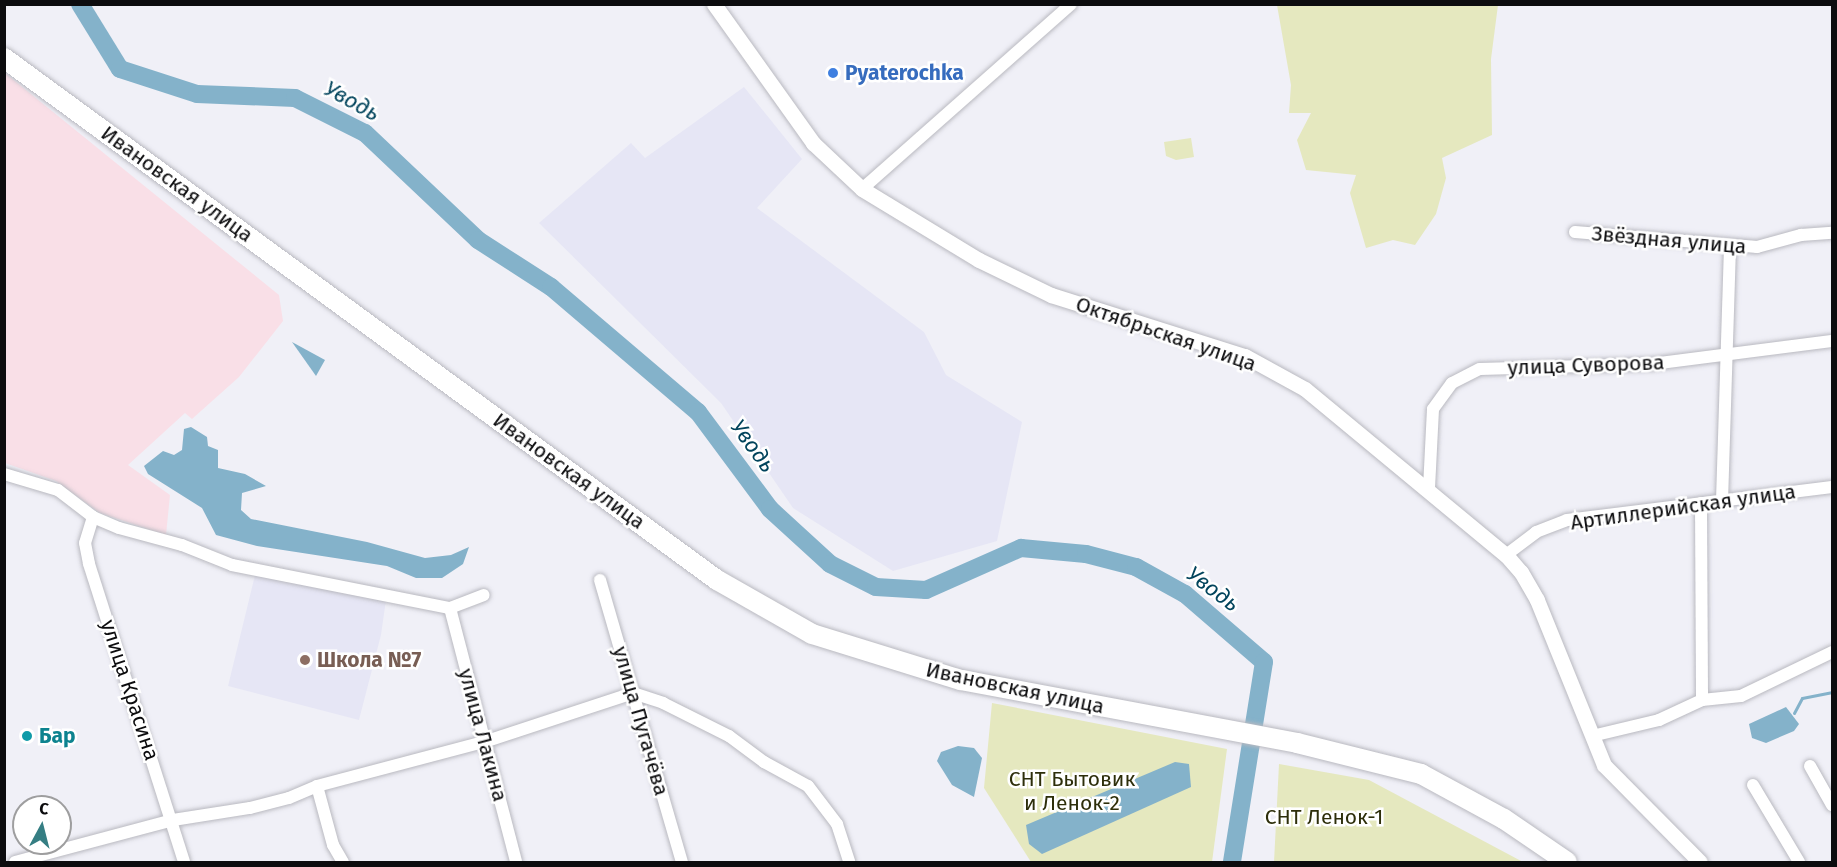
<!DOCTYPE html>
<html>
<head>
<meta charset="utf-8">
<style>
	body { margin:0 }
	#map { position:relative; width:1837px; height:867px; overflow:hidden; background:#f0f0f7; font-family:"Fira Sans",sans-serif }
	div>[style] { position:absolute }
	.commercial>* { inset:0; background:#f9dfe7 }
	.built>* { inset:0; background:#e6e6f5 }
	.green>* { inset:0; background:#e5e8bf }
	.water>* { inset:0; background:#84b2ca }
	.stream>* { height:3px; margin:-1.5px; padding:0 1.5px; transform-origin:1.5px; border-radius:1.5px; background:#84b2ca }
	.river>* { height:18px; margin:-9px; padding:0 9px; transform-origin:9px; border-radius:9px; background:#84b2ca }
	.roads { filter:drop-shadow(0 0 2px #b9b9c0) drop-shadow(0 0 2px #b9b9c0) }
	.minor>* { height:12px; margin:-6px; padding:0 6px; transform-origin:6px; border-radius:6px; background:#fff }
	.tertiary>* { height:15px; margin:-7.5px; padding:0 7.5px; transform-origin:7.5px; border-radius:7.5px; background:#fff }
	.primary>* { height:20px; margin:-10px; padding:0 10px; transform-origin:10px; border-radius:10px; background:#fff }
	.dots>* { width:16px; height:16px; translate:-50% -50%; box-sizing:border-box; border:3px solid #fff; border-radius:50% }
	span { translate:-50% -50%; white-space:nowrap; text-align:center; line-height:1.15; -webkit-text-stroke:5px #fff; paint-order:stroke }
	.shop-label { font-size:21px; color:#366cbe; font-weight:700 }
	.left { translate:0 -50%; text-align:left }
	.street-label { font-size:21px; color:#0c0c0e }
	.education-label { font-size:21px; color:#785e54; font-weight:700 }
	.culture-label { font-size:21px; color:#0d838f; font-weight:700 }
	.park-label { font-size:21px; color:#2d2e0a }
	.water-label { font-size:22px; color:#02445c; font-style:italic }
	.frame { position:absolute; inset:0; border:6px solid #0c0c0e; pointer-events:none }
	.north { position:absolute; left:12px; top:795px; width:60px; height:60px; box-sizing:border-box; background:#fff; border:2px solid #9e9e9f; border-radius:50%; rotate:7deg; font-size:16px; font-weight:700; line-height:24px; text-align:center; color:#0c0c0e }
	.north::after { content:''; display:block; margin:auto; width:21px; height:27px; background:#357e83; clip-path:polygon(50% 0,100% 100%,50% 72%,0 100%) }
</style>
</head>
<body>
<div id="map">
	<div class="commercial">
		<i style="clip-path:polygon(5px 73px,279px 295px,283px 321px,239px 377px,192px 419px,185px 413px,128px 465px,170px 495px,166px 535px,100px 513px,56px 481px,5px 463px)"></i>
	</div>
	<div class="built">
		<i style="clip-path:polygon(744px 87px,802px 159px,757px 208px,924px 332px,946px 375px,1022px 422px,997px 541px,893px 571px,793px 508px,721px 403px,539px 223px,631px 143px,645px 158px)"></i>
		<i style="clip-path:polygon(255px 575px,386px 600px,381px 635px,359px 720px,228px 686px)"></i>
	</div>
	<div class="green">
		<i style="clip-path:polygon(1277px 5px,1498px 5px,1491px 59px,1492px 135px,1442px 158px,1446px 178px,1436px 214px,1415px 245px,1393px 240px,1366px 248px,1350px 193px,1356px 175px,1306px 170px,1297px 140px,1311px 113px,1289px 113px,1291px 85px)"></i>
		<i style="clip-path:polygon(1191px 138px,1194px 157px,1176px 160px,1166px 156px,1164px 142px)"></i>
		<i style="clip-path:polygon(992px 703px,1227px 749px,1212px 862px,1031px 862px,984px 788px)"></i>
		<i style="clip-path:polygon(1279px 764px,1369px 780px,1523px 862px,1274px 862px)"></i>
	</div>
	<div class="water">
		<i style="clip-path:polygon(292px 342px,325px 360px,316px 376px)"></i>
		<i style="clip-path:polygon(191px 427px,207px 437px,208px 446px,218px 450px,218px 468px,245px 474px,266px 486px,242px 493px,241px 510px,251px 519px,367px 542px,425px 558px,451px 555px,469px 547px,463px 564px,442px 578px,416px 578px,387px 566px,257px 546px,216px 535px,202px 508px,148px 474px,144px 466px,163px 451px,174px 455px,182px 450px,184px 429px)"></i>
		<i style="clip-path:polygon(1786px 707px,1799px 724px,1794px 731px,1766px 743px,1752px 738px,1749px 724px)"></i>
		<i style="clip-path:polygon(958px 746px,974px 748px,982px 758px,974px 797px,952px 785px,937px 761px,941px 752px)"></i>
		<i style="clip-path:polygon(1175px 762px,1189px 764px,1191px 787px,1042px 854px,1029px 844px,1026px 825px)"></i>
	</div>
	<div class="stream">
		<i style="left:1794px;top:713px;width:17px;rotate:-62deg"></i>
		<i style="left:1802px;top:698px;width:31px;rotate:-11deg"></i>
	</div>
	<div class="river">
		<i style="left:80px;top:4px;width:76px;rotate:58.4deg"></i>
		<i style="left:120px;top:69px;width:81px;rotate:18deg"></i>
		<i style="left:197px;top:94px;width:98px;rotate:2.3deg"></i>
		<i style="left:295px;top:98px;width:78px;rotate:26.6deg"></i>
		<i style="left:365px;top:133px;width:156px;rotate:43.4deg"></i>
		<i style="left:478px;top:240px;width:87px;rotate:32.8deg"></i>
		<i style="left:551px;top:287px;width:193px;rotate:40.4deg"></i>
		<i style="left:698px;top:412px;width:121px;rotate:53.4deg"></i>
		<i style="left:770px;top:509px;width:81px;rotate:42.5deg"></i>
		<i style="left:830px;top:564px;width:51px;rotate:26.6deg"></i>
		<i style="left:876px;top:587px;width:50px;rotate:3.4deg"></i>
		<i style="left:926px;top:590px;width:104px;rotate:-23.9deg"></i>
		<i style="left:1021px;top:548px;width:65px;rotate:5.3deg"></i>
		<i style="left:1086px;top:554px;width:52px;rotate:14.6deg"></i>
		<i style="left:1136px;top:567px;width:56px;rotate:28.9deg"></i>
		<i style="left:1185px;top:594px;width:104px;rotate:40.7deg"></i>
		<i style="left:1264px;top:662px;width:203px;rotate:99.1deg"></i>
	</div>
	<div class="roads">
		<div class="minor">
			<i style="left:862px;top:189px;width:279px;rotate:-41.5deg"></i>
			<i style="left:1575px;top:232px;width:183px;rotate:4.7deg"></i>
			<i style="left:1757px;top:247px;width:46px;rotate:-15.3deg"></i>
			<i style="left:1801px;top:235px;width:31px;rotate:-4deg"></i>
			<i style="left:4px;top:474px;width:56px;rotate:16.5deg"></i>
			<i style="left:58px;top:490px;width:44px;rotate:37.6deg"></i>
			<i style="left:93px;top:517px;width:28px;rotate:23deg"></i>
			<i style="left:119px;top:528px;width:65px;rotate:15.1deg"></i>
			<i style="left:182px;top:545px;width:54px;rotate:21.8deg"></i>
			<i style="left:232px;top:565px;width:222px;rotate:11.2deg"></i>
			<i style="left:450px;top:608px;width:36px;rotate:-21deg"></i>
			<i style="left:1429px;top:488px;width:79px;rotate:-87.1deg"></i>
			<i style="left:1433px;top:409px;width:32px;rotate:-54deg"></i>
			<i style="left:1452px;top:383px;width:31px;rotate:-27deg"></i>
			<i style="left:1480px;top:369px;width:172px;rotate:-1.7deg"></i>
			<i style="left:1652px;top:364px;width:181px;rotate:-7.3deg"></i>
			<i style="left:1722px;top:501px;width:256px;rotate:-88.2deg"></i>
			<i style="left:1701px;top:503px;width:197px;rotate:89.7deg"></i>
			<i style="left:93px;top:517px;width:27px;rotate:107deg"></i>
			<i style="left:85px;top:543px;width:21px;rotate:79deg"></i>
			<i style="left:89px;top:564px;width:313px;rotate:72.3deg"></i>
			<i style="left:1506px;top:555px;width:38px;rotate:-37deg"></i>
			<i style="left:1536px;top:532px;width:33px;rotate:-21deg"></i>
			<i style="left:1567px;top:520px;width:267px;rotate:-7.1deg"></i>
			<i style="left:600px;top:580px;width:294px;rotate:73.8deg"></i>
			<i style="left:450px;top:608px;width:262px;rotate:75.4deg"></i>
			<i style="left:1592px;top:736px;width:69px;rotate:-13.4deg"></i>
			<i style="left:1659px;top:720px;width:47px;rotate:-24.9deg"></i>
			<i style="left:1702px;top:700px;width:39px;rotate:-6deg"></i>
			<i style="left:1741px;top:696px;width:101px;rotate:-25.8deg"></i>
			<i style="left:1810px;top:766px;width:45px;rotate:60.6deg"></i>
			<i style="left:1753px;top:785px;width:90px;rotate:59.1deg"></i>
			<i style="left:317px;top:786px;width:61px;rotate:74.8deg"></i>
			<i style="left:333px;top:845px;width:20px;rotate:60deg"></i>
			<i style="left:15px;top:862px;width:163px;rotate:-14.9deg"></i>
			<i style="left:173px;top:820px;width:78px;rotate:-8.9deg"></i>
			<i style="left:250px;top:808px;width:40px;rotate:-14.4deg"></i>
			<i style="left:289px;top:798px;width:30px;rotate:-23deg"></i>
			<i style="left:317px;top:786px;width:173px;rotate:-14.8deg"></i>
			<i style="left:484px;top:742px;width:157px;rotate:-18.2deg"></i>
			<i style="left:633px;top:693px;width:32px;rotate:18deg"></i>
			<i style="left:663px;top:703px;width:74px;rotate:26.6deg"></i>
			<i style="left:729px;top:736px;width:44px;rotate:36.6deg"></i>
			<i style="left:764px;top:762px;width:50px;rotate:28.6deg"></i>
			<i style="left:808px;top:786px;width:48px;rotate:52.7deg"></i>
			<i style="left:837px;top:824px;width:40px;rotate:72deg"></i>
		</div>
		<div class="tertiary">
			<i style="left:714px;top:4px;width:171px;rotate:54.5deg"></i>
			<i style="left:813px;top:143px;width:67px;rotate:43.2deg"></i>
			<i style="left:862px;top:189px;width:137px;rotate:31.3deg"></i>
			<i style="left:979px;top:260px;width:80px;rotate:25.9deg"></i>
			<i style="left:1051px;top:295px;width:203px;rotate:17.5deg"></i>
			<i style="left:1245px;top:356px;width:68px;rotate:28.8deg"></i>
			<i style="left:1305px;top:389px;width:261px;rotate:39.6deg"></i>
			<i style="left:1506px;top:555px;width:23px;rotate:49deg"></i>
			<i style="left:1521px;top:572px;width:32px;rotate:60deg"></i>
			<i style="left:1537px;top:600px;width:178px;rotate:67.9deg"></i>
			<i style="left:1604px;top:765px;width:136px;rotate:45.3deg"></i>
		</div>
		<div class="primary">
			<i style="left:4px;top:58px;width:884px;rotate:36.21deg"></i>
			<i style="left:717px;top:580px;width:109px;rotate:29.6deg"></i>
			<i style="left:812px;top:634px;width:156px;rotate:17.2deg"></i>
			<i style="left:961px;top:680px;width:342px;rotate:10.6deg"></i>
			<i style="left:1297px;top:743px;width:128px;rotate:14deg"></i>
			<i style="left:1421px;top:774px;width:94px;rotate:28.5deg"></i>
			<i style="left:1504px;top:819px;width:76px;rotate:34.3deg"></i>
		</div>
	</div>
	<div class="dots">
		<i style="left:833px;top:73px;background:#3f7fe0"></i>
		<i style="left:305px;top:660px;background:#8d6e63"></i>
		<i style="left:27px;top:736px;background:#0f9aa8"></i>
	</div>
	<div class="shop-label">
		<span class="left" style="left:845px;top:73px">Pyaterochka</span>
	</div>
	<div class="street-label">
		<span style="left:177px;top:184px;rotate:36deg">Ивановская улица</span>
		<span style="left:1669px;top:240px;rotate:5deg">Звёздная улица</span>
		<span style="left:1166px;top:334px;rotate:19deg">Октябрьская улица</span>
		<span style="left:1586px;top:365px;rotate:-2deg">улица Суворова</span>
		<span style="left:569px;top:471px;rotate:36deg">Ивановская улица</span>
		<span style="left:1683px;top:507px;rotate:-8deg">Артиллерийская улица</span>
		<span style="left:1015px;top:688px;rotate:12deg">Ивановская улица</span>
		<span style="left:130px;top:690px;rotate:72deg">улица Красина</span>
		<span style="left:641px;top:721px;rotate:74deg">улица Пугачёва</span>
		<span style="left:483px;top:735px;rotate:75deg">улица Лакина</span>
	</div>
	<div class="education-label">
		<span class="left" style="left:317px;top:660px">Школа №7</span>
	</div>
	<div class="culture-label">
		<span class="left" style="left:39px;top:736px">Бар</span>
	</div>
	<div class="park-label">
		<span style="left:1072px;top:791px">СНТ Бытовик<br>и Ленок-2</span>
		<span style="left:1324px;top:817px">СНТ Ленок-1</span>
	</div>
	<div class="water-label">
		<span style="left:352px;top:101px;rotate:29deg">Уводь</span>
		<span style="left:753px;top:446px;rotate:54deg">Уводь</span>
		<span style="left:1213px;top:589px;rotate:37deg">Уводь</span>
	</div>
	<div class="frame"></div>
	<div class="north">С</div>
</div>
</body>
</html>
